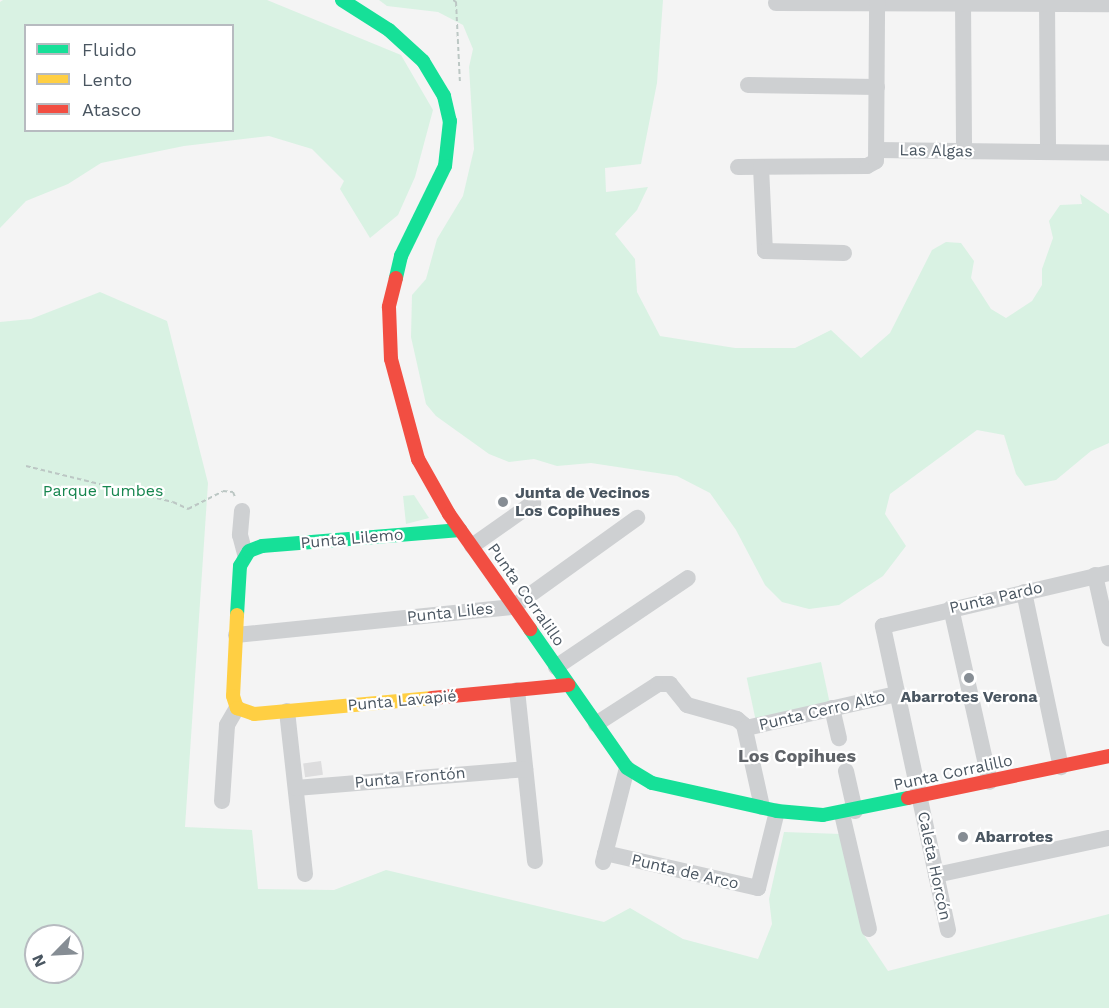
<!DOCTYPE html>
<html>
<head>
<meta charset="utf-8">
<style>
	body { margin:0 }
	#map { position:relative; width:1109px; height:1008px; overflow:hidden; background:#f4f4f4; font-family:"Work Sans",sans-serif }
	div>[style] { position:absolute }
	.green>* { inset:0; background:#d9f2e3; transform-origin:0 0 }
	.building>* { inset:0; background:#ddddde; transform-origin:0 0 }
	.path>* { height:2px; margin-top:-1px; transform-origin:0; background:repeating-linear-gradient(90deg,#bcc7c4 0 4.5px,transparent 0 7.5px) }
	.street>* { height:16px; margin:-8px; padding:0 8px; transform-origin:8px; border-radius:8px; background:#ced0d2 }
	.fast>* { height:14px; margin:-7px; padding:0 7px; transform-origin:7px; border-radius:7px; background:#16e098 }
	.slow>* { height:14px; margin:-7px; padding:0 7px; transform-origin:7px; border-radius:7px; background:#ffcf43 }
	.jam>* { height:14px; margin:-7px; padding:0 7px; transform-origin:7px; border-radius:7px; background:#f24e42 }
	.dots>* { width:16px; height:16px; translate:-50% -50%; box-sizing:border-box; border:3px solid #fff; border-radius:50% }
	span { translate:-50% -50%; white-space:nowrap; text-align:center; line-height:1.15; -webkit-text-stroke:4.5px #fff; paint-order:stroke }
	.street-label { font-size:16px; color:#4a5661 }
	.park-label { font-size:16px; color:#17864f }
	.poi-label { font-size:16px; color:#4a5661; font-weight:700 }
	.left { translate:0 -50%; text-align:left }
	.neighbourhood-label { font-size:18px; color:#5f6368; font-weight:700 }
	.legend { position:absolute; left:24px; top:24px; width:210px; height:108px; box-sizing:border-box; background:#fff; border:2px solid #b7bbc0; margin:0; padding:8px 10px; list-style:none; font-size:18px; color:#4a5661 }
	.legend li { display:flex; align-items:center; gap:12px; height:30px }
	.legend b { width:30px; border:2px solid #b7bbc0 }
	.north { position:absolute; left:24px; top:924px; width:60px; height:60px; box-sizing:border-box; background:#fff; border:2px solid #b7bbc0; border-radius:50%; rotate:246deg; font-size:16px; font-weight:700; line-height:24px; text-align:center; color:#4a5661 }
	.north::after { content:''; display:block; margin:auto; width:21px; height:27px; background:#868d94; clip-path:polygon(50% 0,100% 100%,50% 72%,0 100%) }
</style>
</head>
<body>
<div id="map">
	<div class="green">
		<i style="clip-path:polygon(evenodd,3px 0,267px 0,401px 55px,433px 110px,415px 177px,398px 215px,370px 238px,340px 189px,344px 181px,312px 149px,269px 136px,184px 146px,101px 163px,68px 184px,26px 201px,0 228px,0 2px,3px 0,26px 26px,232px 26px,232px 130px,26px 130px,26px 26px)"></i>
		<i style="clip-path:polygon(379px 0,663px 0,657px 83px,641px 164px,605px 168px,606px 192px,648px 187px,637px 210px,615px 234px,635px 259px,637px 292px,660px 336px,735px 348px,795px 348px,831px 330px,861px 358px,890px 333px,932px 250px,946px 242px,961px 243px,974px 261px,971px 278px,991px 309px,1006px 318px,1032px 301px,1042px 285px,1042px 269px,1053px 238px,1049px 221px,1060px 205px,1082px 204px,1080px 194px,1109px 214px,1109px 443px,1091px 451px,1056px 480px,1025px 486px,1016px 474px,1004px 435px,977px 430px,890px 494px,885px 514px,906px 546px,883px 576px,839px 605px,809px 609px,782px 602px,765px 585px,736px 530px,710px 493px,677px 476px,591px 463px,557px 466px,534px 459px,509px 462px,489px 454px,436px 416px,426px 404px,411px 337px,412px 295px,426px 279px,437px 239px,463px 196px,474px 149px,469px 67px,473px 49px,463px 25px,438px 12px,387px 6px)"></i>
		<i style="clip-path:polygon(evenodd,100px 292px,167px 321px,208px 483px,185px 827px,252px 830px,258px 889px,334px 890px,386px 870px,604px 922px,630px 908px,683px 939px,758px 959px,772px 924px,769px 899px,784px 832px,841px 834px,864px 935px,888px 971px,1109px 914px,1109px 1008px,0 1008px,0 322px,31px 319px,100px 292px,36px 936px,72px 936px,72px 972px,36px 972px,36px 936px)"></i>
		<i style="clip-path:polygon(414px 495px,429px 518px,406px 524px,403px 496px)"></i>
		<i style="left:821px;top:662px;width:43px;height:76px;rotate:78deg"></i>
	</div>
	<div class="building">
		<i style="left:321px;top:761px;width:14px;height:18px;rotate:82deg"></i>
	</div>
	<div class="path">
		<i style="left:453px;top:0;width:4px;rotate:34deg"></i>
		<i style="left:456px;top:2px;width:81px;rotate:87.2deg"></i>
		<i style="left:26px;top:466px;width:151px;rotate:13.8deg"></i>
		<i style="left:173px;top:502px;width:17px;rotate:25deg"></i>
		<i style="left:188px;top:509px;width:39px;rotate:-27deg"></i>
		<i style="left:223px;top:491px;width:10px;rotate:6deg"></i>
		<i style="left:233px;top:492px;width:5px;rotate:68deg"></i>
	</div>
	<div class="street">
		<i style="left:963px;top:0;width:151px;rotate:89.6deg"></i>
		<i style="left:1047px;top:0;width:152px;rotate:89.6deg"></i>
		<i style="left:776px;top:3px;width:333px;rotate:0.2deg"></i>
		<i style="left:748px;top:85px;width:129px;rotate:0.9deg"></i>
		<i style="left:877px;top:150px;width:232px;rotate:0.7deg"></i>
		<i style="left:738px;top:167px;width:129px;rotate:-0.4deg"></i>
		<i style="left:867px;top:166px;width:10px;rotate:-29deg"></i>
		<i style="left:876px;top:161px;width:161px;rotate:-89.6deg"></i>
		<i style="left:761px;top:167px;width:84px;rotate:87.3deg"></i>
		<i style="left:765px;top:251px;width:79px;rotate:1.5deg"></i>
		<i style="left:242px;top:511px;width:24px;rotate:95deg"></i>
		<i style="left:240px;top:535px;width:20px;rotate:75deg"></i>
		<i style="left:472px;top:546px;width:75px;rotate:-35.2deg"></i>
		<i style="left:1095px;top:575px;width:65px;rotate:77.5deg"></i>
		<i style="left:1024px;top:592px;width:179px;rotate:78.1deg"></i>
		<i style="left:951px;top:608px;width:178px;rotate:77.4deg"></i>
		<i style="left:236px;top:635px;width:278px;rotate:-5.8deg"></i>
		<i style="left:513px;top:607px;width:153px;rotate:-35.7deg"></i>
		<i style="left:556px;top:667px;width:159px;rotate:-34deg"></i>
		<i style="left:517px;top:690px;width:172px;rotate:84deg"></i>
		<i style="left:832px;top:708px;width:31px;rotate:77deg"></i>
		<i style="left:287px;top:711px;width:164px;rotate:83.7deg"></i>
		<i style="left:596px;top:724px;width:74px;rotate:-32.8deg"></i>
		<i style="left:658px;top:684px;width:12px"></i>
		<i style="left:670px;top:684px;width:27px;rotate:51deg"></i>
		<i style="left:687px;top:705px;width:52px;rotate:15.6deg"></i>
		<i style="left:737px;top:719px;width:9px;rotate:41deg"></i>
		<i style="left:744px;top:725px;width:84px;rotate:77.6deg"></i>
		<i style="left:746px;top:728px;width:155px;rotate:-12.7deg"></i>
		<i style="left:846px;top:771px;width:41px;rotate:77.3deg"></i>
		<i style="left:296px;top:788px;width:230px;rotate:-4.7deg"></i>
		<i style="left:222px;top:801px;width:76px;rotate:-86.2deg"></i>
		<i style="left:227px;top:725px;width:20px;rotate:-60deg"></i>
		<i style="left:842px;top:814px;width:118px;rotate:76.8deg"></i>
		<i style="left:605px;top:853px;width:157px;rotate:12.9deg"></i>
		<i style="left:758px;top:888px;width:79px;rotate:-76.1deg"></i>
		<i style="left:603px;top:862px;width:97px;rotate:-75.7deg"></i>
		<i style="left:936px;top:875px;width:177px;rotate:-12.1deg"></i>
		<i style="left:948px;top:930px;width:311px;rotate:-102.1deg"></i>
		<i style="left:883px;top:626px;width:232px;rotate:-13.2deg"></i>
	</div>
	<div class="fast">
		<i style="left:342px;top:0;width:56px;rotate:32.6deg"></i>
		<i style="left:389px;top:30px;width:46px;rotate:42.4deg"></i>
		<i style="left:423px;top:61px;width:41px;rotate:59deg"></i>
		<i style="left:444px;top:96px;width:26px;rotate:77deg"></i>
		<i style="left:450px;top:121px;width:45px;rotate:96.3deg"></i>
		<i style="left:445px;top:166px;width:100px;rotate:116.1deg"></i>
		<i style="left:401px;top:256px;width:23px;rotate:103deg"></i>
		<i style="left:237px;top:615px;width:49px;rotate:-86.5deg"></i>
		<i style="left:240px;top:566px;width:17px;rotate:-59deg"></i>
		<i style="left:249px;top:551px;width:14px;rotate:-21deg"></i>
		<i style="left:262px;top:546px;width:199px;rotate:-4.6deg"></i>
		<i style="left:530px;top:629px;width:169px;rotate:55.1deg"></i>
		<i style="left:627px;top:768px;width:29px;rotate:31deg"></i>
		<i style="left:652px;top:783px;width:128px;rotate:12.6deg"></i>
		<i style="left:777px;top:811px;width:46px;rotate:5deg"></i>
		<i style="left:823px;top:815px;width:87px;rotate:-11.3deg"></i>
	</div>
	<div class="slow">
		<i style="left:237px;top:615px;width:81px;rotate:92.8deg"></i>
		<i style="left:233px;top:696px;width:13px;rotate:72deg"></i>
		<i style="left:237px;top:708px;width:18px;rotate:19deg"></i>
		<i style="left:254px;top:714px;width:179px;rotate:-5.1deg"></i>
	</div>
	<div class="jam">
		<i style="left:396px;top:278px;width:30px;rotate:104deg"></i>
		<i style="left:389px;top:307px;width:52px;rotate:87.8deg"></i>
		<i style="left:391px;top:359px;width:104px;rotate:74.9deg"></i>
		<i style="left:418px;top:459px;width:63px;rotate:60.6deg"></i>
		<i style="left:449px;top:514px;width:141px;rotate:54.8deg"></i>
		<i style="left:432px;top:698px;width:137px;rotate:-5.5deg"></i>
		<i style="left:908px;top:798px;width:205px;rotate:-11.8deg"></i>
	</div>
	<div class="dots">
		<i style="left:503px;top:502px;background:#868d94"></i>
		<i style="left:969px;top:678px;background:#868d94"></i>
		<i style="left:963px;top:837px;background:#868d94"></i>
	</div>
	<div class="street-label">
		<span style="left:936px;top:151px;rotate:1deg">Las Algas</span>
		<span style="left:352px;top:539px;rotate:-5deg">Punta Lilemo</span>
		<span style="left:526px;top:595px;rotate:55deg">Punta Corralillo</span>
		<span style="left:996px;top:598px;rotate:-13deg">Punta Pardo</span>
		<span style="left:450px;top:613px;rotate:-6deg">Punta Liles</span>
		<span style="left:402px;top:701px;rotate:-5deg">Punta Lavapié</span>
		<span style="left:822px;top:711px;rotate:-13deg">Punta Cerro Alto</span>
		<span style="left:953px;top:773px;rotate:-12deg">Punta Corralillo</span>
		<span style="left:410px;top:778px;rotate:-5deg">Punta Frontón</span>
		<span style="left:934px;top:866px;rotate:78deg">Caleta Horcón</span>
		<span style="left:685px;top:872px;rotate:13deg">Punta de Arco</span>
	</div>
	<div class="park-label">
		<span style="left:103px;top:491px">Parque Tumbes</span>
	</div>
	<div class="poi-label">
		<span class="left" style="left:515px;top:502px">Junta de Vecinos<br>Los Copihues</span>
		<span style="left:969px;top:697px">Abarrotes Verona</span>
		<span class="left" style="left:975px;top:837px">Abarrotes</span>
	</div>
	<div class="neighbourhood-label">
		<span style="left:797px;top:756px">Los Copihues</span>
	</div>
	<ul class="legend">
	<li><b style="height:8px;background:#16e098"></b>Fluido</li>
	<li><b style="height:8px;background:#ffcf43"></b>Lento</li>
	<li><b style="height:8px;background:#f24e42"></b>Atasco</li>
	</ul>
	<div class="north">N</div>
</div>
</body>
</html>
